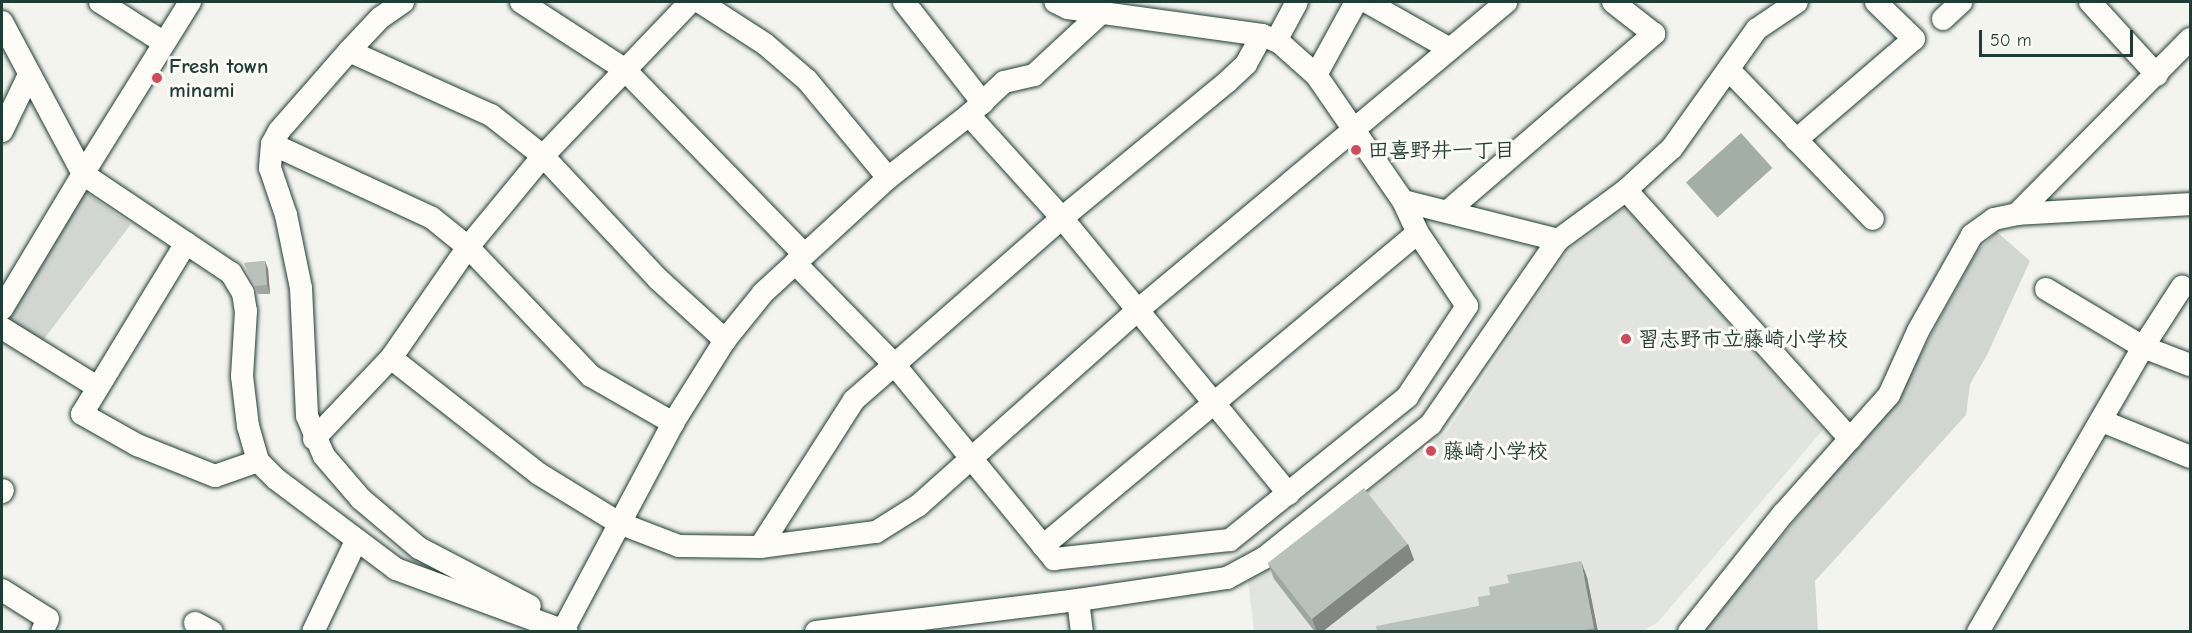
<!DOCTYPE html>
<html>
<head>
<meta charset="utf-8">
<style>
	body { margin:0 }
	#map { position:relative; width:2192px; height:633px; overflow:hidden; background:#f4f4ef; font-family:"Comic Neue","Klee One",sans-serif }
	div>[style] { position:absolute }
	.built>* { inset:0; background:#e2e5df }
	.green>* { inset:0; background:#d1d6d1 }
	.water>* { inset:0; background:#a3aea7; transform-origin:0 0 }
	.roads { filter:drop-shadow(0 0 2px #1f3d34) drop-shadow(0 0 2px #1f3d34) }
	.minor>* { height:22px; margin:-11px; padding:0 11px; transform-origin:11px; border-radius:11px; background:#fdfcf7 }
	.wall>* { inset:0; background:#9fa6a1 }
	.shaded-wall>* { inset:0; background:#828783 }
	.building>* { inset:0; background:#b9c1bb; transform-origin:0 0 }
	.dots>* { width:16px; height:16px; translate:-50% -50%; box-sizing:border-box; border:3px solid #fdfcf7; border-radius:50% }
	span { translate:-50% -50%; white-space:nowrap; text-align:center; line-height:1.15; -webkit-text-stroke:6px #fdfcf7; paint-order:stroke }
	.poi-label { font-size:21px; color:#1f3d34; font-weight:700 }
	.left { translate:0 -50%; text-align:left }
	.frame { position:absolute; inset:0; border:3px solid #1f3d34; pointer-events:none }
	.scale { position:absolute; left:1979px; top:30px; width:154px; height:27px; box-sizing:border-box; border:3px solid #1f3d34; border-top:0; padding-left:8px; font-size:18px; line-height:21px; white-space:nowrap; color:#1f3d34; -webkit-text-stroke:4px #fdfcf7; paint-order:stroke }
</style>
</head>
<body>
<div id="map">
	<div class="built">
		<i style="clip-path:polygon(1627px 206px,1823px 430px,1658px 622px,1643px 631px,1254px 631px,1248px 581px,1446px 433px,1570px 249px)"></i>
	</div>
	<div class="green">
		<i style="clip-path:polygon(85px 192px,131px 224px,41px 343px,13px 325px,9px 312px)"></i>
		<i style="clip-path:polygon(1997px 232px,2030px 261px,1987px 355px,1970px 384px,1966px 415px,1815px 581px,1818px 631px,1702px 632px,1895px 400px,1977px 251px)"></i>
	</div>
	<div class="water">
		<i style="left:1741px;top:133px;width:47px;height:74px;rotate:48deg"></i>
	</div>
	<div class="roads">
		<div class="minor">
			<i style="left:100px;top:2px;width:75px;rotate:32.4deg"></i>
			<i style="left:190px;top:2px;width:203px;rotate:121.9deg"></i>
			<i style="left:83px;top:174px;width:178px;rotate:33.8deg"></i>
			<i style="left:231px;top:273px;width:23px;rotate:59deg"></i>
			<i style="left:243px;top:293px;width:18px;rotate:81deg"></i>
			<i style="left:246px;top:311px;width:65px;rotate:93.5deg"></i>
			<i style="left:242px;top:376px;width:50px;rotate:83.2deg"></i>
			<i style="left:248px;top:426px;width:36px;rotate:74deg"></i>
			<i style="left:258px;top:461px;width:25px;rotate:45deg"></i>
			<i style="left:276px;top:479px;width:150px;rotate:36.9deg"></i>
			<i style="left:396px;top:569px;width:182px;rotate:20.2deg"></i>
			<i style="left:403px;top:2px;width:28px;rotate:145deg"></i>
			<i style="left:380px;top:18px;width:45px;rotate:133.2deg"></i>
			<i style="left:349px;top:51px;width:106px;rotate:131.2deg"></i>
			<i style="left:279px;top:131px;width:15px;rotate:118deg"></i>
			<i style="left:272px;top:144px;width:24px;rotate:95deg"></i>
			<i style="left:270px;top:168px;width:50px;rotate:71.2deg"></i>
			<i style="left:286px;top:215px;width:75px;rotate:78.4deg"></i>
			<i style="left:301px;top:288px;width:128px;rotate:87.3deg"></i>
			<i style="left:307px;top:416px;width:43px;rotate:67deg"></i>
			<i style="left:324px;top:456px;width:57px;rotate:49.3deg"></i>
			<i style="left:361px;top:499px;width:76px;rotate:40.2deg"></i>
			<i style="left:419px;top:548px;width:125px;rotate:27.6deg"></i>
			<i style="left:521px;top:2px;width:123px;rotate:33deg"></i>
			<i style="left:624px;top:69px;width:258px;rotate:45.8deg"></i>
			<i style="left:700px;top:2px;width:77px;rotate:32.9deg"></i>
			<i style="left:765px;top:44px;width:55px;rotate:40.6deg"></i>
			<i style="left:807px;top:80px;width:127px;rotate:50.4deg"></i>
			<i style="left:904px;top:2px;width:128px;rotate:52deg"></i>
			<i style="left:1367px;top:2px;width:95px;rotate:29.5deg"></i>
			<i style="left:2090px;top:2px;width:99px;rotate:47.5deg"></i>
			<i style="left:1943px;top:19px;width:25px;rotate:-43deg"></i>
			<i style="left:2px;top:22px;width:172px;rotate:61.9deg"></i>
			<i style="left:83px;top:174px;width:157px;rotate:121deg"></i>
			<i style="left:1276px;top:41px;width:44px;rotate:-61.7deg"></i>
			<i style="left:349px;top:51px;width:156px;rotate:24.3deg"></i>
			<i style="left:491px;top:115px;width:66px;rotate:38.3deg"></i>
			<i style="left:543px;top:156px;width:168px;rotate:46.9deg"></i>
			<i style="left:658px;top:279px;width:91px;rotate:42.3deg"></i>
			<i style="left:1729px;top:70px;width:207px;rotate:46deg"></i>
			<i style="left:1316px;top:75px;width:83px;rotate:-61.3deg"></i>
			<i style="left:969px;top:115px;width:139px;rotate:47.9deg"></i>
			<i style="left:1062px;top:218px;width:357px;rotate:50.6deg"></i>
			<i style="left:2px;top:131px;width:62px;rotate:-64.3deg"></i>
			<i style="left:1796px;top:140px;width:155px;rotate:-40.6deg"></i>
			<i style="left:1914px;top:39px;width:53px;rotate:-135.8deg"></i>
			<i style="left:272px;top:144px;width:176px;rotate:24.8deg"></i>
			<i style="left:432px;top:218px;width:46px;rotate:38.9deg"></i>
			<i style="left:468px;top:247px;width:178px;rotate:46.4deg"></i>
			<i style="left:591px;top:376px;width:95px;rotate:29.8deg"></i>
			<i style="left:1626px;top:190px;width:335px;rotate:48deg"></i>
			<i style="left:1403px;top:201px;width:160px;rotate:14.1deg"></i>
			<i style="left:1448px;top:211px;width:272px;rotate:-40.7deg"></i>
			<i style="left:1654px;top:34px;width:52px;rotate:-142deg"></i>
			<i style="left:2017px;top:214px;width:173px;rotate:-3.3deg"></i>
			<i style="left:186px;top:243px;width:200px;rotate:121.3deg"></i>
			<i style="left:82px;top:414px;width:63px;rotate:29.4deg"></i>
			<i style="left:137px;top:445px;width:84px;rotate:21.7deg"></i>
			<i style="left:215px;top:476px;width:46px;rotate:-19.2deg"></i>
			<i style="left:795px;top:263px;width:140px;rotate:45.6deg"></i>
			<i style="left:893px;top:363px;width:254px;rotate:50.6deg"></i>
			<i style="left:1054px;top:559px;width:177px;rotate:-6.2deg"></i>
			<i style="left:1230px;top:540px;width:228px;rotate:-38.9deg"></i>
			<i style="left:1407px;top:397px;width:109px;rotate:-56.6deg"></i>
			<i style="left:1467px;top:306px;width:88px;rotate:-123.9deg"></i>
			<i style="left:1418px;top:233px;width:35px;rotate:-115deg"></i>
			<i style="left:1403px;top:201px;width:153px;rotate:-124.6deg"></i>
			<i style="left:1316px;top:75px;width:50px;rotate:-138.3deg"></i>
			<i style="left:1279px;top:42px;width:18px;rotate:-158deg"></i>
			<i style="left:1262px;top:35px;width:196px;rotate:-172.1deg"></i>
			<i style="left:1068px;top:8px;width:14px;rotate:-155deg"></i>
			<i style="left:2046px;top:289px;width:113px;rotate:30.9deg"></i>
			<i style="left:2143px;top:347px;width:72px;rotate:-57deg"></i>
			<i style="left:2px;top:328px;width:112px;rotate:31.8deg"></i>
			<i style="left:391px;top:358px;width:188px;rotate:38.1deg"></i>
			<i style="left:539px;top:474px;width:94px;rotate:31.5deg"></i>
			<i style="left:619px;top:523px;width:64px;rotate:21deg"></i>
			<i style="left:679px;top:546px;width:81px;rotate:0.7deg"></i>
			<i style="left:760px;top:547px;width:117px;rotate:-7.4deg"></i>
			<i style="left:876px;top:532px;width:51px;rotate:-32.1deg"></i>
			<i style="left:919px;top:505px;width:293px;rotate:-41.7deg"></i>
			<i style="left:1138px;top:310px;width:480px;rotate:-39.9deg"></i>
			<i style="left:2102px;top:421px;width:95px;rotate:22.2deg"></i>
			<i style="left:314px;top:439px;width:112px;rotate:-46.5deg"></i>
			<i style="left:391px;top:358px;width:135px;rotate:-55.3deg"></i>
			<i style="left:468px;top:247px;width:118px;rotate:-50.5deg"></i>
			<i style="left:543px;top:156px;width:213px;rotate:-46.3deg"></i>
			<i style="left:2px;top:492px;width:2px;rotate:-63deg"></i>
			<i style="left:1043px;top:546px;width:488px;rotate:-39.9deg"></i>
			<i style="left:760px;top:547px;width:174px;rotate:-57.4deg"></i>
			<i style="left:854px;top:400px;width:276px;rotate:-41.2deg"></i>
			<i style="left:1062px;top:218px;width:214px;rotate:-39.5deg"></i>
			<i style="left:1227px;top:82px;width:26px;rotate:-43deg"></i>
			<i style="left:1246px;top:64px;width:33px;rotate:-61deg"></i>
			<i style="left:2px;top:590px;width:54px;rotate:32.2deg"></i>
			<i style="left:48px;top:619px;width:14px;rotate:115deg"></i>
			<i style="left:1078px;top:600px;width:32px;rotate:83deg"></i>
			<i style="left:195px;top:623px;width:19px;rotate:28deg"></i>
			<i style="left:313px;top:632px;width:101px;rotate:-64.7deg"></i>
			<i style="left:562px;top:632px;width:237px;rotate:-62deg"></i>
			<i style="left:673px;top:423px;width:98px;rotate:-57.9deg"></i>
			<i style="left:725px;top:340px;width:60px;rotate:-51deg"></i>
			<i style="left:763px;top:293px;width:170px;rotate:-42.6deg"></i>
			<i style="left:888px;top:178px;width:103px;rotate:-37.9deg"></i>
			<i style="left:969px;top:115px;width:48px;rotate:-43.3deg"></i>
			<i style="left:1004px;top:82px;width:31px;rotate:-13deg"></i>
			<i style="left:1034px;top:75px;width:93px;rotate:-42.8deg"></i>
			<i style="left:816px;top:632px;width:264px;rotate:-7deg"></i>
			<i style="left:1078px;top:600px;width:151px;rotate:-8.4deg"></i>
			<i style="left:1227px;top:578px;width:42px;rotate:-28.4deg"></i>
			<i style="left:1264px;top:558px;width:214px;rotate:-38.7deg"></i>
			<i style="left:1431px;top:424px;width:224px;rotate:-55.4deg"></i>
			<i style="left:1558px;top:240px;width:84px;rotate:-36.3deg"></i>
			<i style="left:1626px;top:190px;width:62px;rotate:-42.4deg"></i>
			<i style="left:1672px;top:148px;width:146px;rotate:-54.5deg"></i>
			<i style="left:1757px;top:29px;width:48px;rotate:-34deg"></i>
			<i style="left:1689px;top:632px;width:151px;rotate:-51.5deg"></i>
			<i style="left:1783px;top:514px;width:159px;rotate:-48.3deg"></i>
			<i style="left:1889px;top:395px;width:70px;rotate:-65.6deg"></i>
			<i style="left:1918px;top:331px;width:110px;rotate:-60.6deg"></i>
			<i style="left:1972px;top:235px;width:27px;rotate:-36deg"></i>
			<i style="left:1994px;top:219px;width:24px;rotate:-12deg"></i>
			<i style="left:2017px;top:214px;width:246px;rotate:-45.3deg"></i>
			<i style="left:1978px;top:632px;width:329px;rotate:-59.9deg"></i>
			<i style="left:2143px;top:347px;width:50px;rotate:21deg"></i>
		</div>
	</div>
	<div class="wall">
		<i style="clip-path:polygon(265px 261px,268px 269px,270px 294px,257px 294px,244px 263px)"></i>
		<i style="clip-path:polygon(1408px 544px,1414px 560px,1322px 632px,1315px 632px,1274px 579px,1268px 563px)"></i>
		<i style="clip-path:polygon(1587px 577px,1598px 632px,1377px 632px,1479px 606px)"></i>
	</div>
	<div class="shaded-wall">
		<i style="clip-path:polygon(265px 261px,268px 269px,270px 294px,267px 285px)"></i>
		<i style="clip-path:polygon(1408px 544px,1414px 560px,1322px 632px,1317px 632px,1312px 619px)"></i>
		<i style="clip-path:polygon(1581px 561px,1587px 577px,1598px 632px,1596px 632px,1594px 628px)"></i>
	</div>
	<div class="building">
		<i style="clip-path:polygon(265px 261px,267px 285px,254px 286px,244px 263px)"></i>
		<i style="left:1364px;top:488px;width:71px;height:122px;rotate:52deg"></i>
		<i style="clip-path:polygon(1581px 561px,1594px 628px,1575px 632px,1377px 632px,1376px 626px,1479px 606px,1478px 597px,1490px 595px,1489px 587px,1509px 583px,1507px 575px)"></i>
	</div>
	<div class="dots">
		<i style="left:157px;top:78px;background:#d1495b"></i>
		<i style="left:1356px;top:150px;background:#d1495b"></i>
		<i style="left:1626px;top:339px;background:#d1495b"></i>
		<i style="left:1431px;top:451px;background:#d1495b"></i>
	</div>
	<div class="poi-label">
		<span class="left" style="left:169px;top:78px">Fresh town<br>minami</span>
		<span class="left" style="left:1368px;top:150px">田喜野井一丁目</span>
		<span class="left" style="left:1638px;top:339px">習志野市立藤崎小学校</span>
		<span class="left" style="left:1443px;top:451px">藤崎小学校</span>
	</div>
	<div class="frame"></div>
	<div class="scale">50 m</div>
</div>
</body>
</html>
